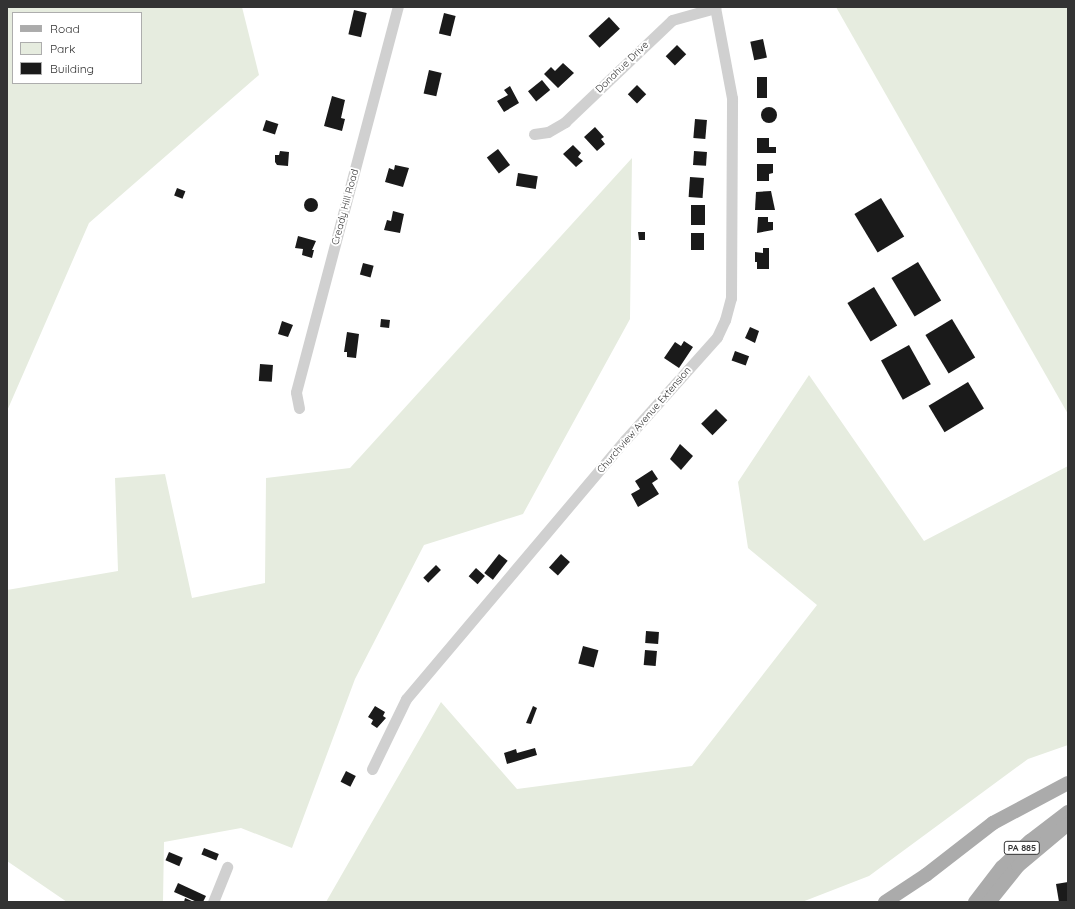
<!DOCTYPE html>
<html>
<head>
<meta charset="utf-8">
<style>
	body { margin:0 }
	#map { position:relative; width:1075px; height:909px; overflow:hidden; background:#fff; font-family:Quicksand,sans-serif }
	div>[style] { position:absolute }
	.green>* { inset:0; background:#e6ecdf }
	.building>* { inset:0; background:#1a1a1a; transform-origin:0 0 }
	.round { border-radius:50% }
	.minor>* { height:11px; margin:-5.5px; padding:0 5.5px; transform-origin:5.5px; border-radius:5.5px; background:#d0d0d0 }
	.major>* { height:14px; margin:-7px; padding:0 7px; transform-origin:7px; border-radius:7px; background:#ababab }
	span { translate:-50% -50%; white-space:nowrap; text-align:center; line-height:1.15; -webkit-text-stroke:4px #fff; paint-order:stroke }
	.shield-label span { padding:1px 3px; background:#fff; border:1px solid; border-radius:3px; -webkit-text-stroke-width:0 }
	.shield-label { font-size:9px; color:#333; font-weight:700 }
	.street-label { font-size:10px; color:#333 }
	.frame { position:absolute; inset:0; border:8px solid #333; pointer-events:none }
	.legend { position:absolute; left:12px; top:12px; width:130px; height:72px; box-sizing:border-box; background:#fff; border:1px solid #adadad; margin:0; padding:5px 7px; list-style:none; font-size:12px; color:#333 }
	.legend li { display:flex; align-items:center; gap:8px; height:20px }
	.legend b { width:20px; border:1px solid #adadad }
</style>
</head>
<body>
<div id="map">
	<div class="green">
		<i style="clip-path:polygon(evenodd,7px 7px,242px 7px,259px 75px,89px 223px,7px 411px,7px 7px,13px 13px,141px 13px,141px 83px,13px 83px,13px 13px)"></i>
		<i style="clip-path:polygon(836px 7px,1068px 7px,1068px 414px)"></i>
		<i style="clip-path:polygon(632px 158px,630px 319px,523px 514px,424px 545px,355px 679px,292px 848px,241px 828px,164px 842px,163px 902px,67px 902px,7px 861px,7px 590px,118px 571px,115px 478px,165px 474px,192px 598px,265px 583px,266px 478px,350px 468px)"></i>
		<i style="clip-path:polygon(809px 375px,924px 541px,1068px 466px,1068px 745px,1028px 759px,869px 876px,802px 902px,326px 902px,441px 702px,517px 789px,692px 766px,817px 605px,748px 548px,738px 482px)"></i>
	</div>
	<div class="building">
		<i style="left:354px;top:10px;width:13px;height:25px;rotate:13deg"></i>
		<i style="left:444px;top:13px;width:12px;height:21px;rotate:14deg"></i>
		<i style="left:609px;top:17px;width:16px;height:28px;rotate:47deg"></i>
		<i style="left:763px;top:39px;width:19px;height:13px;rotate:78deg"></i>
		<i style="left:677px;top:45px;width:13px;height:16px;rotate:45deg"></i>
		<i style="clip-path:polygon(563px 63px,574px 73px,558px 88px,544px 74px,551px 67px,555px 71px)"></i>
		<i style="left:429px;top:70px;width:13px;height:24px;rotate:13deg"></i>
		<i style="left:757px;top:77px;width:10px;height:21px"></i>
		<i style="left:542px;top:80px;width:13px;height:18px;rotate:51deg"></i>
		<i style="left:637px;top:85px;width:13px;height:13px;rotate:45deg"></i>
		<i style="clip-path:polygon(510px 86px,519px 103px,504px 112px,497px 101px,508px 95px,504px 90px)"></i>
		<i style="clip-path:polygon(332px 96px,345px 100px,341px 118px,345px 119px,342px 131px,324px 126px)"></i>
		<i class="round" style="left:761px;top:107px;width:16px;height:16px"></i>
		<i style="left:695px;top:119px;width:12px;height:19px;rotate:5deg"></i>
		<i style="left:266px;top:120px;width:13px;height:11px;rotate:18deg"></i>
		<i style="clip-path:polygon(595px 127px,604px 137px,601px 139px,605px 144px,597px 151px,584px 137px)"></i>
		<i style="clip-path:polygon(757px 138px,769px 138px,769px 147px,776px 147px,776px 153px,757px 153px)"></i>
		<i style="clip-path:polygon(573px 145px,581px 153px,578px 157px,583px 161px,576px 167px,563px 154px)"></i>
		<i style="left:498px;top:149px;width:20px;height:14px;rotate:53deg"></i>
		<i style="clip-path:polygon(280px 151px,289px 152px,288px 166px,277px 165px,275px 162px,275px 155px,279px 155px)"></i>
		<i style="left:694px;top:151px;width:13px;height:14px;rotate:4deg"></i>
		<i style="clip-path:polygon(757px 164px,773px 164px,773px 173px,769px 174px,769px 181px,757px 181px)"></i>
		<i style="clip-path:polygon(395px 165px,409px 168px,403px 187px,385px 182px,389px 168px,394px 170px)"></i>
		<i style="left:518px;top:173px;width:20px;height:13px;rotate:9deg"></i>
		<i style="left:690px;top:177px;width:14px;height:20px;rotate:4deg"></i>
		<i style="left:177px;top:188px;width:9px;height:8px;rotate:21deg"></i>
		<i style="clip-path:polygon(771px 191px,775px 210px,755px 210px,756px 192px)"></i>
		<i style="left:881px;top:198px;width:45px;height:31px;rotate:59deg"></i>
		<i class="round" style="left:304px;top:198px;width:14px;height:14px"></i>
		<i style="left:691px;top:205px;width:14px;height:20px"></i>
		<i style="clip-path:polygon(393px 211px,404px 214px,400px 233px,384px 230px,387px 220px,391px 221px)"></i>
		<i style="clip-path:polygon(758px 217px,768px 217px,768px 222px,773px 222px,773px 230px,757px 233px)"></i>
		<i style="clip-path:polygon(638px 232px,645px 232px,645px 240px,639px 240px)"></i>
		<i style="left:691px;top:233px;width:13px;height:17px"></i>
		<i style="clip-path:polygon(298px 236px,316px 241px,312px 250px,314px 250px,312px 258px,302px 255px,303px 249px,295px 248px)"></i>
		<i style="clip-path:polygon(763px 248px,769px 248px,769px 269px,757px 269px,757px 262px,755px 262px,755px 252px,763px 253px)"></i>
		<i style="left:918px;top:262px;width:45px;height:31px;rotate:59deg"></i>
		<i style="left:363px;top:263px;width:11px;height:12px;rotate:15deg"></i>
		<i style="left:874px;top:287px;width:45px;height:31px;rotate:59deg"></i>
		<i style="left:381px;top:319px;width:9px;height:8px;rotate:6deg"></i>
		<i style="left:952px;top:319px;width:45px;height:31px;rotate:59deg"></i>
		<i style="clip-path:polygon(282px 321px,293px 325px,288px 337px,278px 334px)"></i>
		<i style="clip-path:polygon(750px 327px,759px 331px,755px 343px,745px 338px)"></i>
		<i style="clip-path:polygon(347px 332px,359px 334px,356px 358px,347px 357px,347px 352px,344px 352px)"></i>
		<i style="clip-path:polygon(684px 341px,693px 347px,679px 368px,664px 358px,675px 342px,681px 346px)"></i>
		<i style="left:909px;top:345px;width:45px;height:32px;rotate:61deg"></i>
		<i style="left:735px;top:351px;width:15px;height:10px;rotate:20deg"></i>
		<i style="left:260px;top:364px;width:13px;height:17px;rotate:4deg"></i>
		<i style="left:968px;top:382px;width:31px;height:46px;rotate:59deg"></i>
		<i style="left:716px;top:409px;width:16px;height:21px;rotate:45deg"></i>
		<i style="clip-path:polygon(680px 444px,693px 456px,681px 470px,670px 459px)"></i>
		<i style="clip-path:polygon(652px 470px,658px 479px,652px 483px,659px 494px,638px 507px,631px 494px,640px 489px,635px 481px)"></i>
		<i style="left:499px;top:554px;width:11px;height:24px;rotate:38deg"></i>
		<i style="left:561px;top:554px;width:12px;height:18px;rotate:42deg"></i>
		<i style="left:436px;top:565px;width:7px;height:18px;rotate:45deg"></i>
		<i style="left:476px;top:568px;width:12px;height:11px;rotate:42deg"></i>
		<i style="left:646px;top:631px;width:13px;height:12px;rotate:4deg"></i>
		<i style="left:583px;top:646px;width:16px;height:18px;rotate:15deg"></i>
		<i style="left:645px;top:650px;width:12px;height:15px;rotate:5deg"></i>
		<i style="clip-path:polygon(375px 706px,385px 712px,383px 716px,386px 718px,377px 728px,371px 724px,373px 720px,368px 717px)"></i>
		<i style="clip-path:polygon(533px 706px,537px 708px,531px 724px,526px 723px)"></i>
		<i style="clip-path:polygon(535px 748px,537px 755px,507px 764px,504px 753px,516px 749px,517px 753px)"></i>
		<i style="left:346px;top:771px;width:11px;height:12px;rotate:27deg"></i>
		<i style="left:204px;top:848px;width:16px;height:7px;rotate:22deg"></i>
		<i style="left:169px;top:852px;width:15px;height:9px;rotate:23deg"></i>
		<i style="clip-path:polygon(1068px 882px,1068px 902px,1059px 902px,1056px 884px)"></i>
		<i style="clip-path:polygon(178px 883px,206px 896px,203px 902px,197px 902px,174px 892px)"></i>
		<i style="clip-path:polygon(185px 898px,194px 902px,184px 902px)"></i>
	</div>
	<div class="minor">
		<i style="left:534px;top:134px;width:14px;rotate:-8deg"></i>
		<i style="left:548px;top:132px;width:20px;rotate:-30deg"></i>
		<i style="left:565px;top:122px;width:148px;rotate:-43.6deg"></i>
		<i style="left:672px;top:20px;width:45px;rotate:-15.6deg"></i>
		<i style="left:299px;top:408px;width:16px;rotate:-101deg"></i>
		<i style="left:296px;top:392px;width:398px;rotate:-75.2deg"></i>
		<i style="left:372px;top:769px;width:78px;rotate:-64.1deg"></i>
		<i style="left:406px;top:699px;width:339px;rotate:-49.8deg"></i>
		<i style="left:625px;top:440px;width:138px;rotate:-48.2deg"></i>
		<i style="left:717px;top:337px;width:19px;rotate:-65deg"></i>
		<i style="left:725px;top:320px;width:23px;rotate:-75deg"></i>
		<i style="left:731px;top:298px;width:200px;rotate:-89.7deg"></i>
		<i style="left:732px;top:98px;width:93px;rotate:-100.6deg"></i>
		<i style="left:213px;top:902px;width:38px;rotate:-68deg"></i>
	</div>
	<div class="major">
		<i style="left:885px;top:902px;width:49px;rotate:-33.4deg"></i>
		<i style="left:926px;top:875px;width:85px;rotate:-37.8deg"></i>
		<i style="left:993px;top:823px;width:85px;rotate:-28.1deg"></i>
		<i style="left:975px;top:902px;width:44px;rotate:-52.4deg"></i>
		<i style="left:1002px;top:867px;width:38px;rotate:-43deg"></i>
		<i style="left:1030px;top:841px;width:48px;rotate:-37.3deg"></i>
		<i style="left:989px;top:902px;width:46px;rotate:-51.1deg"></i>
		<i style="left:1018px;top:866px;width:65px;rotate:-40deg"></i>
	</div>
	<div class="shield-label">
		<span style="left:1022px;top:848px">PA 885</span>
	</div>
	<div class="street-label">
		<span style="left:622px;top:67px;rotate:-44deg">Donahue Drive</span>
		<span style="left:345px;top:207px;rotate:-75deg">Cready Hill Road</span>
		<span style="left:644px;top:420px;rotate:-49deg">Churchview Avenue Extension</span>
	</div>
	<div class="frame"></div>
	<ul class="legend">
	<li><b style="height:5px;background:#ababab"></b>Road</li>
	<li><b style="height:11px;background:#e6ecdf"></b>Park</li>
	<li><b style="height:11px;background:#1a1a1a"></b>Building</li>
	</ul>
</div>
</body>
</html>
